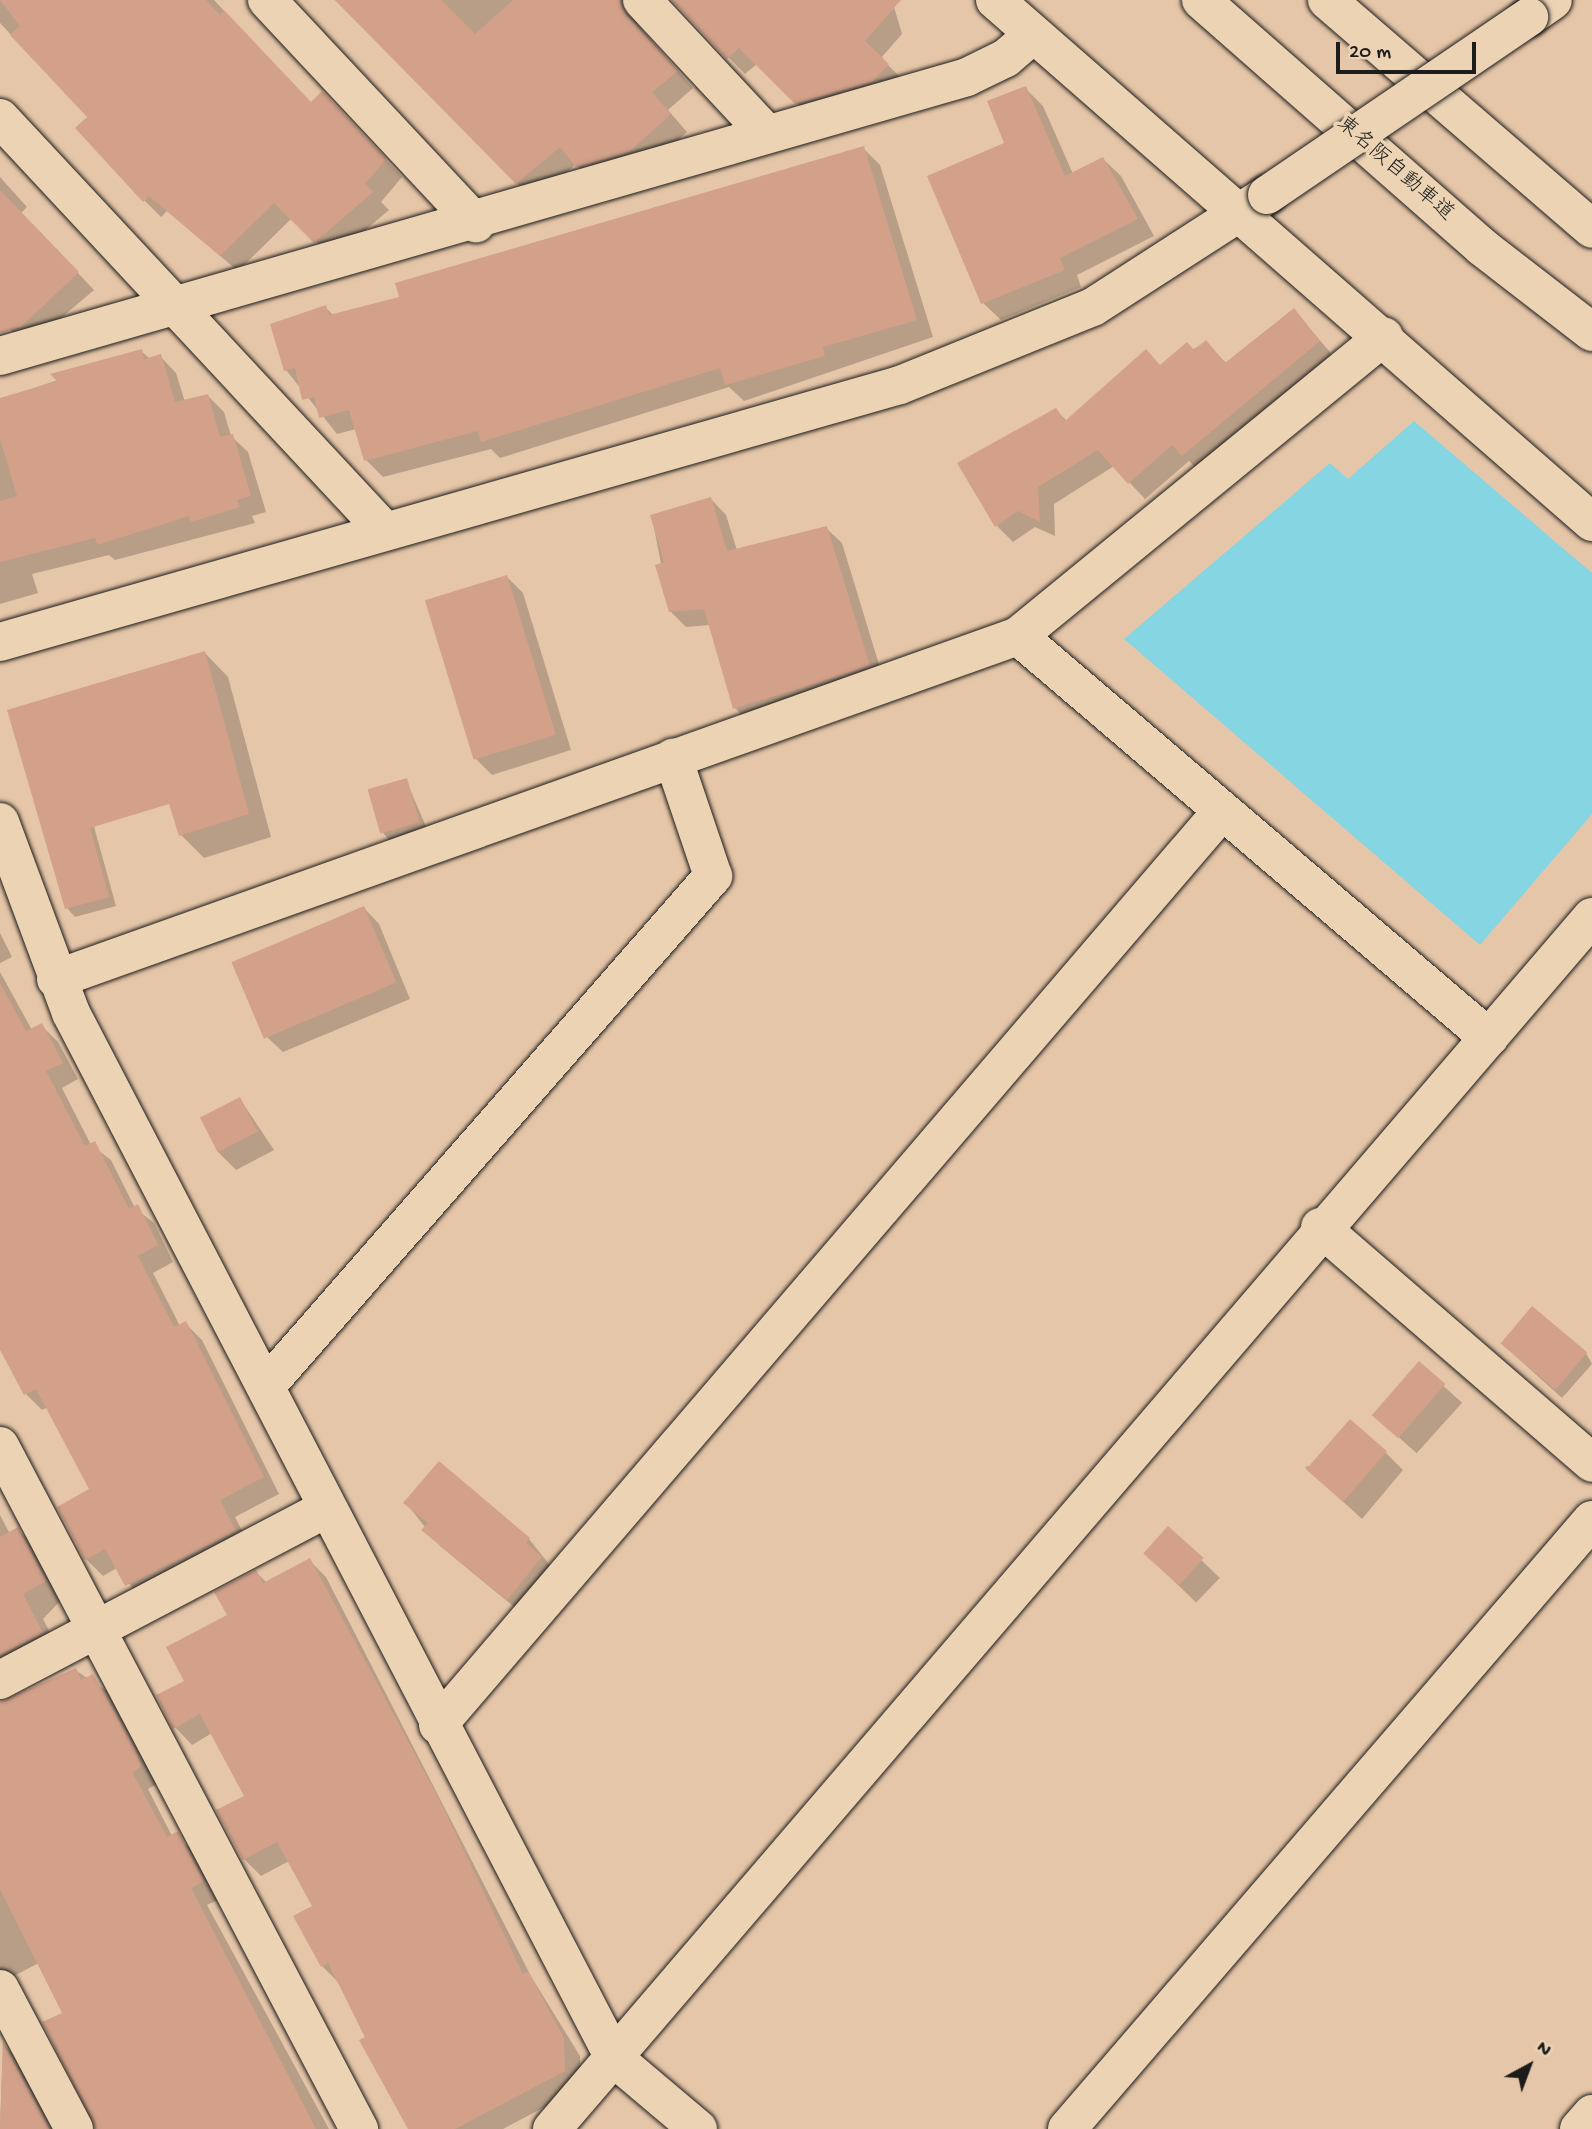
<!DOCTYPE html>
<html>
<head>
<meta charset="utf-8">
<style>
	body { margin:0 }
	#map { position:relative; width:1592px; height:2129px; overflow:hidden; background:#e6c6a8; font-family:"Gochi Hand","Klee One",sans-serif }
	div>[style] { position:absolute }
	.water>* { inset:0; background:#86d5e3 }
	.shadow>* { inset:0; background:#0003; transform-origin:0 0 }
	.building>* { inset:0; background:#d3a18a; transform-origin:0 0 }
	.roads { filter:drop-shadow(0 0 2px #1c1c1c) drop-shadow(0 0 2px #1c1c1c) }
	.minor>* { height:38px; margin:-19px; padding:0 19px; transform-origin:19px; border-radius:19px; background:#ebd3b3 }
	.tertiary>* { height:38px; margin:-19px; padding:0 19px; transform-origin:19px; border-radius:19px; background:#ebd3b3 }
	.motorway>* { height:38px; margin:-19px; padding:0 19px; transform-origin:19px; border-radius:19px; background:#ebd3b3 }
	.bridges { filter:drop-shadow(0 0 2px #1c1c1c) drop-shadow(0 0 2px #1c1c1c) }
	.tertiary-bridge>* { height:38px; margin:-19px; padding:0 19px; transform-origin:19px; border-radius:19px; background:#ebd3b3 }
	span { translate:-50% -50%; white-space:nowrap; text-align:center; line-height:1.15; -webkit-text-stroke:7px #ebd3b3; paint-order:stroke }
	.street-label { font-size:21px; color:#1c1c1c }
	.north { position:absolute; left:1494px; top:2031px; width:70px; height:70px; -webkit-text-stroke:5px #ebd3b3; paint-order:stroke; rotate:41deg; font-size:19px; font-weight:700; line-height:28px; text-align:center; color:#1c1c1c }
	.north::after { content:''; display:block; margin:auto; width:24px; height:32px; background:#1c1c1c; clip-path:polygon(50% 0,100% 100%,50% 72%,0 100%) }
	.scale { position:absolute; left:1336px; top:42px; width:140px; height:32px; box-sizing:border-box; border:4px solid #1c1c1c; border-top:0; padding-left:9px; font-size:21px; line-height:24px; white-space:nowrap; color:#1c1c1c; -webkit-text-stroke:5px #ebd3b3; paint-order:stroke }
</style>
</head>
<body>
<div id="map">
	<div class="water">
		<i style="clip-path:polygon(1414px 421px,1592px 573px,1592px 814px,1480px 945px,1124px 639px,1330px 463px,1348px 479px)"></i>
	</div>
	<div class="shadow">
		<i style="clip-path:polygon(0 0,214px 0,311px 104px,339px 110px,402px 177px,381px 202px,389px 210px,332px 258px,292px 218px,238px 271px,167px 211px,161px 217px,144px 200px,89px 117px,0 23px)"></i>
		<i style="clip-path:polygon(335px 0,648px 0,638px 10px,637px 24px,693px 88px,668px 110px,687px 132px,646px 168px,594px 183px,576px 164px,534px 200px)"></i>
		<i style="clip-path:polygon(672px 0,892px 0,902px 34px,881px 58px,905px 82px,814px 120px,757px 64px,745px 74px)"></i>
		<i style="clip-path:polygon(1025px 88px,1043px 106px,1073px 174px,1103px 159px,1121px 176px,1154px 236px,1077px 275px,1081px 287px,1001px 320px,983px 303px,1007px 143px)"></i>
		<i style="clip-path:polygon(863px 148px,880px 165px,933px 337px,744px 401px,729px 387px,500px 458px,491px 449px,383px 477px,366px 460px,356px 429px,337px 434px,286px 370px,325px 307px,334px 316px,401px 298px)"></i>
		<i style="clip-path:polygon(0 177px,27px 207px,21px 213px,94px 290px,27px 347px,0 319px)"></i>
		<i style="clip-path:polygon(1294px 310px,1335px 358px,1199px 471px,1189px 461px,1145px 499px,1114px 466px,1054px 504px,1055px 536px,1035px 527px,1013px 542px,997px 526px,1056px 410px,1067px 421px,1206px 342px,1227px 364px)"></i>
		<i style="clip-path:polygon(141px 351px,150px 359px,160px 356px,176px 373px,185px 402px,208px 396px,224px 412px,231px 436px,248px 452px,266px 512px,252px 516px,255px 523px,115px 560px,109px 555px,32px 574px,38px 593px,0 604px,0 400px)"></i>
		<i style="clip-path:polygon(711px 499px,726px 515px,737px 550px,826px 528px,842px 543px,884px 681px,750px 723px,735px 708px,710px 625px,686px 627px,670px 611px,652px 517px)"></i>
		<i style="clip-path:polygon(507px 577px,523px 593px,571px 750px,492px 775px,476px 759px)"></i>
		<i style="clip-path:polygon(205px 653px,228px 677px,271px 837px,204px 858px,181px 835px)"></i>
		<i style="clip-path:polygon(406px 780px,428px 831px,391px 842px,383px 833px)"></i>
		<i style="clip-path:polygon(93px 823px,116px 906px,75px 917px,67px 908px,45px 833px)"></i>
		<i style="clip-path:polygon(364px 908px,379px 924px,410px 999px,283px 1052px,267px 1037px)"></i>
		<i style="clip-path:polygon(0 933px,12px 957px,0 963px)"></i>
		<i style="clip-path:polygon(0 972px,32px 1030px,41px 1025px,58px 1042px,78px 1079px,62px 1088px,91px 1145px,111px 1160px,135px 1208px,154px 1223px,173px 1262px,153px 1273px,180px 1326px,185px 1323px,202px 1340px,279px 1494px,235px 1517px,251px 1548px,143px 1601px,117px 1568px,103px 1576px,86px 1559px,59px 1507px,91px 1490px,48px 1407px,42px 1410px,26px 1394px,0 1343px)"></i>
		<i style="clip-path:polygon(240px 1099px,274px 1150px,236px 1170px,218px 1152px,202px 1119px)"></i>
		<i style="clip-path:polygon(1511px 1352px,1586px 1353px,1592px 1364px,1562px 1398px)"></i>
		<i style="left:1419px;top:1364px;width:58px;height:68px;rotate:42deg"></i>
		<i style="clip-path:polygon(1385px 1452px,1403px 1470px,1362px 1519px,1305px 1467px)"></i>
		<i style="clip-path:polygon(406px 1503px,529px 1539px,557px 1574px,524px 1615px,440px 1546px)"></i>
		<i style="clip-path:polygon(0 1515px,10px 1534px,18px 1530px,35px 1546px,62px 1599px,43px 1619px,59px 1650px,0 1684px)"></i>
		<i style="left:1168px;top:1528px;width:72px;height:34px;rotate:44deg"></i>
		<i style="clip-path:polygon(309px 1560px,326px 1577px,532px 1978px,580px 2056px,581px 2088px,503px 2129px,409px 2129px,339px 1983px,322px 1966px,314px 1907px,289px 1861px,261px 1876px,244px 1859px,246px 1796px,212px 1733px,192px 1745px,175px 1727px,186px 1682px,256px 1572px,267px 1583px)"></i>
		<i style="clip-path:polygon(75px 1670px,110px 1693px,157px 1784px,148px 1789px,172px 1836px,194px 1850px,220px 1899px,207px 1905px,329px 2129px,95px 2129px,65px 2013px,39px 1963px,0 1983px,0 1704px)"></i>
		<i style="clip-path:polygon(3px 2044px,20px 2061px,56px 2129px,0 2129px)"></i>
	</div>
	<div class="building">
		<i style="clip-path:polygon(0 0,206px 0,220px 15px,225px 11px,311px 102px,322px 91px,386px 159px,365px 184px,373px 192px,314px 243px,274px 203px,220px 256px,149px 196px,143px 202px,75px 128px,87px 117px,10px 35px,20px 26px)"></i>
		<i style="clip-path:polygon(335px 0,441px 0,475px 34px,513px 0,621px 0,626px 15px,678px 71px,652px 92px,671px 114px,629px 152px,576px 167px,560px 147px,516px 184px)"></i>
		<i style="clip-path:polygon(672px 0,901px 0,865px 41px,889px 64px,872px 82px,795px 104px,739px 48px,727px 59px)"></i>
		<i style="clip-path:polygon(1026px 86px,1065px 176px,1103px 157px,1138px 219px,1060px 258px,1065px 270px,981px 304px,927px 176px,1004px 143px,987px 101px)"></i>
		<i style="clip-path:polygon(864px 146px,917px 320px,823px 347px,825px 356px,725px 385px,720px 368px,481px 442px,478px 431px,364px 461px,349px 410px,319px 418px,314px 397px,302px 400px,295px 368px,284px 371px,270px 324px,326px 305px,329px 315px,399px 297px,395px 283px)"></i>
		<i style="clip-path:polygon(0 190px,79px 272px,21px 327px,0 333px)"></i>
		<i style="clip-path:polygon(1294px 308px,1320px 341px,1182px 456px,1172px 445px,1128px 484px,1098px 450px,1038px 487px,1040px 522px,1018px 511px,995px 527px,957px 463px,1056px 408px,1065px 421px,1146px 349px,1160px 365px,1187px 342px,1194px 350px,1206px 340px,1225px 363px)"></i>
		<i style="clip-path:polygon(142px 349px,144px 359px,161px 354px,175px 402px,208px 394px,220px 437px,233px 434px,251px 496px,237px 500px,240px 507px,191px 522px,189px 516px,97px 545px,95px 538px,0 562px,0 501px,17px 496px,0 439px,0 398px,57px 381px,50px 374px)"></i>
		<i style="clip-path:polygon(711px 497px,727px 551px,827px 526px,870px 666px,733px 709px,704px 609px,669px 612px,655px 565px,664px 562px,650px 515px)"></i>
		<i style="left:507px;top:575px;width:167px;height:86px;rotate:73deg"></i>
		<i style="clip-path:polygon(205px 651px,249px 814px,179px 836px,169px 804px,90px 828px,109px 897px,65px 909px,7px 710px)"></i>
		<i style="left:407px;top:778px;width:46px;height:41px;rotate:74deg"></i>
		<i style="left:364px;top:906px;width:83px;height:144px;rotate:67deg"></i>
		<i style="clip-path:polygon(0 983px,26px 1031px,42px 1023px,63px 1063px,46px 1071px,85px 1146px,95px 1141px,129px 1209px,138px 1204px,158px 1245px,138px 1256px,174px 1327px,186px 1321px,264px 1477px,220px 1500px,236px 1531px,125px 1586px,105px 1549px,85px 1560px,57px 1507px,89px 1489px,36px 1389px,24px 1395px,0 1350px)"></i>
		<i style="left:240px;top:1097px;width:39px;height:45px;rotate:63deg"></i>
		<i style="left:1532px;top:1306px;width:72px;height:49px;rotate:40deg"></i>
		<i style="left:1419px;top:1361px;width:35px;height:72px;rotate:41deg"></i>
		<i style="left:1350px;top:1419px;width:49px;height:67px;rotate:41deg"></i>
		<i style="clip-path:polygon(439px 1461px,530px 1538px,526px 1543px,542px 1557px,507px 1600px,421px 1530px,428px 1523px,403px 1503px)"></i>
		<i style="left:1168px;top:1526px;width:48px;height:37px;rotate:42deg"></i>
		<i style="clip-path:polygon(18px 1527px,46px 1581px,23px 1594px,43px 1633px,0 1655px,0 1537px)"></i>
		<i style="clip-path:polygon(310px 1558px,440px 1801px,523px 1974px,528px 1971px,564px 2038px,565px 2071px,455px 2129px,408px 2129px,359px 2040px,365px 2037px,328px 1963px,321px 1967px,293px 1916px,312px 1906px,277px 1842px,243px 1860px,216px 1810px,244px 1796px,200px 1714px,173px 1729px,156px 1695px,184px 1681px,166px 1647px,227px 1615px,214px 1592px,256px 1570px,263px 1583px)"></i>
		<i style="clip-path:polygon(76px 1668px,81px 1680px,93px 1674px,135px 1749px,141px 1767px,132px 1772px,167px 1837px,178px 1831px,204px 1881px,191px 1888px,316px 2129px,96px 2129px,42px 2022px,62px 2013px,0 1889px,0 1702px)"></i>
		<i style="clip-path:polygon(3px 2042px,49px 2129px,0 2129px)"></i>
	</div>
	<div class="roads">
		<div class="minor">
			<i style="left:267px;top:0;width:306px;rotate:46.9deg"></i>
			<i style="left:642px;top:0;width:183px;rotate:47deg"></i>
			<i style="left:995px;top:0;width:793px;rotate:41.17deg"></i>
			<i style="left:0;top:118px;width:562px;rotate:47.02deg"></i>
			<i style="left:0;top:356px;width:1006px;rotate:-16.09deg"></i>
			<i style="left:967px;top:77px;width:43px;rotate:-26deg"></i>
			<i style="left:1006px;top:58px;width:35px;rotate:-41deg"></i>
			<i style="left:1018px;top:636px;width:619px;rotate:40.48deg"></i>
			<i style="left:0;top:822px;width:204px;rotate:69.6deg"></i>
			<i style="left:71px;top:1013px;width:1178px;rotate:62.54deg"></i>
			<i style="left:614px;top:2058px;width:110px;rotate:40.2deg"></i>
			<i style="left:56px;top:979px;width:1021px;rotate:-19.62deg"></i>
			<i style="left:1018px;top:636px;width:473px;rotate:-39.3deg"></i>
			<i style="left:1320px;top:1227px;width:360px;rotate:40.9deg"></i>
			<i style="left:267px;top:1385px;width:677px;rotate:-48.77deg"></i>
			<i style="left:713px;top:876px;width:125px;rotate:-108.7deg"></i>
			<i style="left:0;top:1446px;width:772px;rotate:62.27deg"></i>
			<i style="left:0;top:1680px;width:369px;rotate:-27.7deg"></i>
			<i style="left:438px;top:1725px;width:1204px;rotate:-49.38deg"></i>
			<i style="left:0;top:1989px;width:158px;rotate:62.1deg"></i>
			<i style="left:552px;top:2129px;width:1597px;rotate:-49.37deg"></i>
			<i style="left:1067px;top:2129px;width:804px;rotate:-49.24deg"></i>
			<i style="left:1579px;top:2129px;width:20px;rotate:-49deg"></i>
		</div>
		<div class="tertiary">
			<i style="left:1529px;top:17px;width:29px;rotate:-35deg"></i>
			<i style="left:0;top:642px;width:936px;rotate:-15.94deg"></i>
			<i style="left:900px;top:385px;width:208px;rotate:-22deg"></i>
			<i style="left:1093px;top:307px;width:207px;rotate:-32.8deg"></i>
		</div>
		<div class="motorway">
			<i style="left:1201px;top:0;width:374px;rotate:41.3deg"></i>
			<i style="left:1482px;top:247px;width:139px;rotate:37.7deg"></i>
			<i style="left:1327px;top:0;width:350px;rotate:40.8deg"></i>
		</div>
	</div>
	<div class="bridges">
		<div class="tertiary-bridge">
			<i style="left:1267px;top:195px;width:317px;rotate:-34.2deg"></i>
		</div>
	</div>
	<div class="street-label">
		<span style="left:1394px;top:170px;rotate:41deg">東名阪自動車道</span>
	</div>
	<div class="north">N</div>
	<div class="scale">20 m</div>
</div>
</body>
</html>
